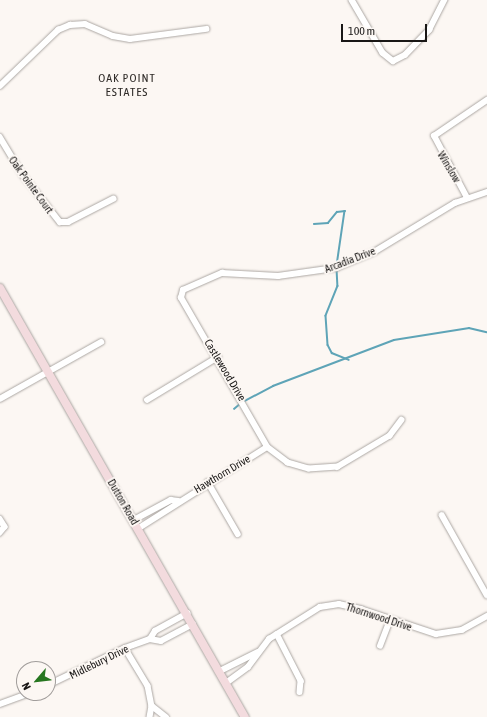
<!DOCTYPE html>
<html>
<head>
<meta charset="utf-8">
<style>
	body { margin:0 }
	#map { position:relative; width:487px; height:717px; overflow:hidden; background:#fcf7f3; font-family:"Asap Condensed",sans-serif }
	div>[style] { position:absolute }
	.stream>* { height:1.5px; margin:-0.75px; padding:0 0.75px; transform-origin:0.75px; border-radius:0.75px; background:#5ea4b7 }
	.roads { filter:drop-shadow(0 0 1px #aca7a3) drop-shadow(0 0 1px #aca7a3) }
	.street>* { height:5.5px; margin:-2.75px; padding:0 2.75px; transform-origin:2.75px; border-radius:2.75px; background:#fff }
	.secondary>* { height:8px; margin:-4px; padding:0 4px; transform-origin:4px; border-radius:4px; background:#f3dbde }
	span { translate:-50% -50%; white-space:nowrap; text-align:center; line-height:1.15; -webkit-text-stroke:4px #fcf7f3; paint-order:stroke }
	.street-label { font-size:11px; color:#191716 }
	.neighbourhood-label { font-size:12px; color:#302c29; letter-spacing:1px }
	.north { position:absolute; left:16px; top:661px; width:40px; height:40px; box-sizing:border-box; background:#fcf7f3; border:1px solid #a19d9b; border-radius:50%; rotate:242deg; font-size:11px; font-weight:700; line-height:16px; text-align:center; color:#191716 }
	.north::after { content:''; display:block; margin:auto; width:14px; height:18px; background:#26761f; clip-path:polygon(50% 0,100% 100%,50% 72%,0 100%) }
	.scale { position:absolute; left:341px; top:24px; width:86px; height:18px; box-sizing:border-box; border:2px solid #191716; border-top:0; padding-left:5px; font-size:12px; line-height:14px; white-space:nowrap; color:#191716; -webkit-text-stroke:3px #fcf7f3; paint-order:stroke }
</style>
</head>
<body>
<div id="map">
	<div class="stream">
		<i style="left:314px;top:224px;width:14px;rotate:-4deg"></i>
		<i style="left:328px;top:223px;width:14px;rotate:-51deg"></i>
		<i style="left:337px;top:212px;width:8px;rotate:-7deg"></i>
		<i style="left:345px;top:211px;width:56px;rotate:98.3deg"></i>
		<i style="left:337px;top:269px;width:17px;rotate:87deg"></i>
		<i style="left:338px;top:286px;width:32px;rotate:112deg"></i>
		<i style="left:326px;top:316px;width:29px;rotate:86deg"></i>
		<i style="left:328px;top:345px;width:9px;rotate:63deg"></i>
		<i style="left:332px;top:353px;width:18px;rotate:22deg"></i>
		<i style="left:243px;top:402px;width:34px;rotate:-28deg"></i>
		<i style="left:273px;top:386px;width:129px;rotate:-20.8deg"></i>
		<i style="left:394px;top:340px;width:76px;rotate:-9.1deg"></i>
		<i style="left:469px;top:328px;width:18px;rotate:13deg"></i>
		<i style="left:234px;top:409px;width:8px;rotate:-40deg"></i>
	</div>
	<div class="roads">
		<div class="street">
			<i style="left:352px;top:0;width:61px;rotate:59.7deg"></i>
			<i style="left:383px;top:53px;width:13px;rotate:39deg"></i>
			<i style="left:393px;top:61px;width:13px;rotate:-27deg"></i>
			<i style="left:405px;top:55px;width:35px;rotate:-46deg"></i>
			<i style="left:429px;top:30px;width:34px;rotate:-63deg"></i>
			<i style="left:0;top:86px;width:81px;rotate:-44deg"></i>
			<i style="left:58px;top:30px;width:13px;rotate:-23deg"></i>
			<i style="left:70px;top:25px;width:15px;rotate:-4deg"></i>
			<i style="left:85px;top:24px;width:30px;rotate:23deg"></i>
			<i style="left:113px;top:36px;width:17px;rotate:10deg"></i>
			<i style="left:130px;top:39px;width:77px;rotate:-7.5deg"></i>
			<i style="left:0;top:137px;width:44px;rotate:58.8deg"></i>
			<i style="left:23px;top:175px;width:60px;rotate:51.8deg"></i>
			<i style="left:60px;top:222px;width:8px"></i>
			<i style="left:68px;top:222px;width:51px;rotate:-27.1deg"></i>
			<i style="left:467px;top:198px;width:70px;rotate:-118deg"></i>
			<i style="left:434px;top:136px;width:64px;rotate:-34.2deg"></i>
			<i style="left:0;top:399px;width:116px;rotate:-29.4deg"></i>
			<i style="left:147px;top:400px;width:83px;rotate:-31.2deg"></i>
			<i style="left:402px;top:420px;width:20px;rotate:127deg"></i>
			<i style="left:390px;top:436px;width:61px;rotate:149.2deg"></i>
			<i style="left:338px;top:467px;width:29px;rotate:176deg"></i>
			<i style="left:309px;top:469px;width:22px;rotate:-164deg"></i>
			<i style="left:288px;top:463px;width:26px;rotate:-143deg"></i>
			<i style="left:267px;top:447px;width:172px;rotate:-120deg"></i>
			<i style="left:181px;top:298px;width:8px;rotate:-76deg"></i>
			<i style="left:183px;top:290px;width:43px;rotate:-23.6deg"></i>
			<i style="left:222px;top:273px;width:56px;rotate:3.1deg"></i>
			<i style="left:278px;top:276px;width:59px;rotate:-7.9deg"></i>
			<i style="left:336px;top:268px;width:41px;rotate:-22.8deg"></i>
			<i style="left:374px;top:252px;width:95px;rotate:-31.2deg"></i>
			<i style="left:455px;top:203px;width:34px;rotate:-19deg"></i>
			<i style="left:208px;top:482px;width:60px;rotate:60deg"></i>
			<i style="left:442px;top:515px;width:92px;rotate:60.6deg"></i>
			<i style="left:0;top:519px;width:9px;rotate:58deg"></i>
			<i style="left:5px;top:527px;width:8px;rotate:130deg"></i>
			<i style="left:134px;top:520px;width:42px;rotate:-28.4deg"></i>
			<i style="left:171px;top:500px;width:7px;rotate:8deg"></i>
			<i style="left:139px;top:528px;width:151px;rotate:-32.3deg"></i>
			<i style="left:277px;top:634px;width:53px;rotate:62.9deg"></i>
			<i style="left:301px;top:681px;width:11px;rotate:95deg"></i>
			<i style="left:150px;top:639px;width:9px;rotate:-58deg"></i>
			<i style="left:155px;top:631px;width:37px;rotate:-29deg"></i>
			<i style="left:380px;top:646px;width:28px;rotate:-69deg"></i>
			<i style="left:125px;top:648px;width:44px;rotate:58.8deg"></i>
			<i style="left:148px;top:686px;width:20px;rotate:79deg"></i>
			<i style="left:152px;top:706px;width:11px;rotate:100deg"></i>
			<i style="left:220px;top:671px;width:42px;rotate:-26.6deg"></i>
			<i style="left:226px;top:683px;width:27px;rotate:-36deg"></i>
			<i style="left:248px;top:667px;width:35px;rotate:-53deg"></i>
			<i style="left:269px;top:639px;width:60px;rotate:-32.1deg"></i>
			<i style="left:320px;top:607px;width:19px;rotate:-9deg"></i>
			<i style="left:339px;top:604px;width:23px;rotate:13deg"></i>
			<i style="left:361px;top:609px;width:79px;rotate:18.4deg"></i>
			<i style="left:436px;top:634px;width:26px;rotate:-9deg"></i>
			<i style="left:462px;top:630px;width:29px;rotate:-29deg"></i>
			<i style="left:48px;top:685px;width:85px;rotate:-25.7deg"></i>
			<i style="left:125px;top:648px;width:27px;rotate:-20deg"></i>
			<i style="left:150px;top:639px;width:11px;rotate:10deg"></i>
			<i style="left:161px;top:641px;width:36px;rotate:-28deg"></i>
			<i style="left:0;top:704px;width:33px;rotate:-20deg"></i>
			<i style="left:152px;top:706px;width:18px;rotate:38deg"></i>
		</div>
		<div class="secondary">
			<i style="left:0;top:288px;width:494px;rotate:60.3deg"></i>
		</div>
	</div>
	<div class="street-label">
		<span style="left:449px;top:167px;rotate:59deg">Winslow</span>
		<span style="left:31px;top:185px;rotate:54deg">Oak Pointe Court</span>
		<span style="left:350px;top:260px;rotate:-21deg">Arcadia Drive</span>
		<span style="left:225px;top:370px;rotate:59deg">Castlewood Drive</span>
		<span style="left:222px;top:474px;rotate:-31deg">Hawthorn Drive</span>
		<span style="left:123px;top:502px;rotate:60deg">Dutton Road</span>
		<span style="left:379px;top:617px;rotate:18deg">Thornwood Drive</span>
		<span style="left:99px;top:662px;rotate:-26deg">Midlebury Drive</span>
	</div>
	<div class="neighbourhood-label">
		<span style="left:127px;top:86px">OAK POINT<br>ESTATES</span>
	</div>
	<div class="north">N</div>
	<div class="scale">100 m</div>
</div>
</body>
</html>
